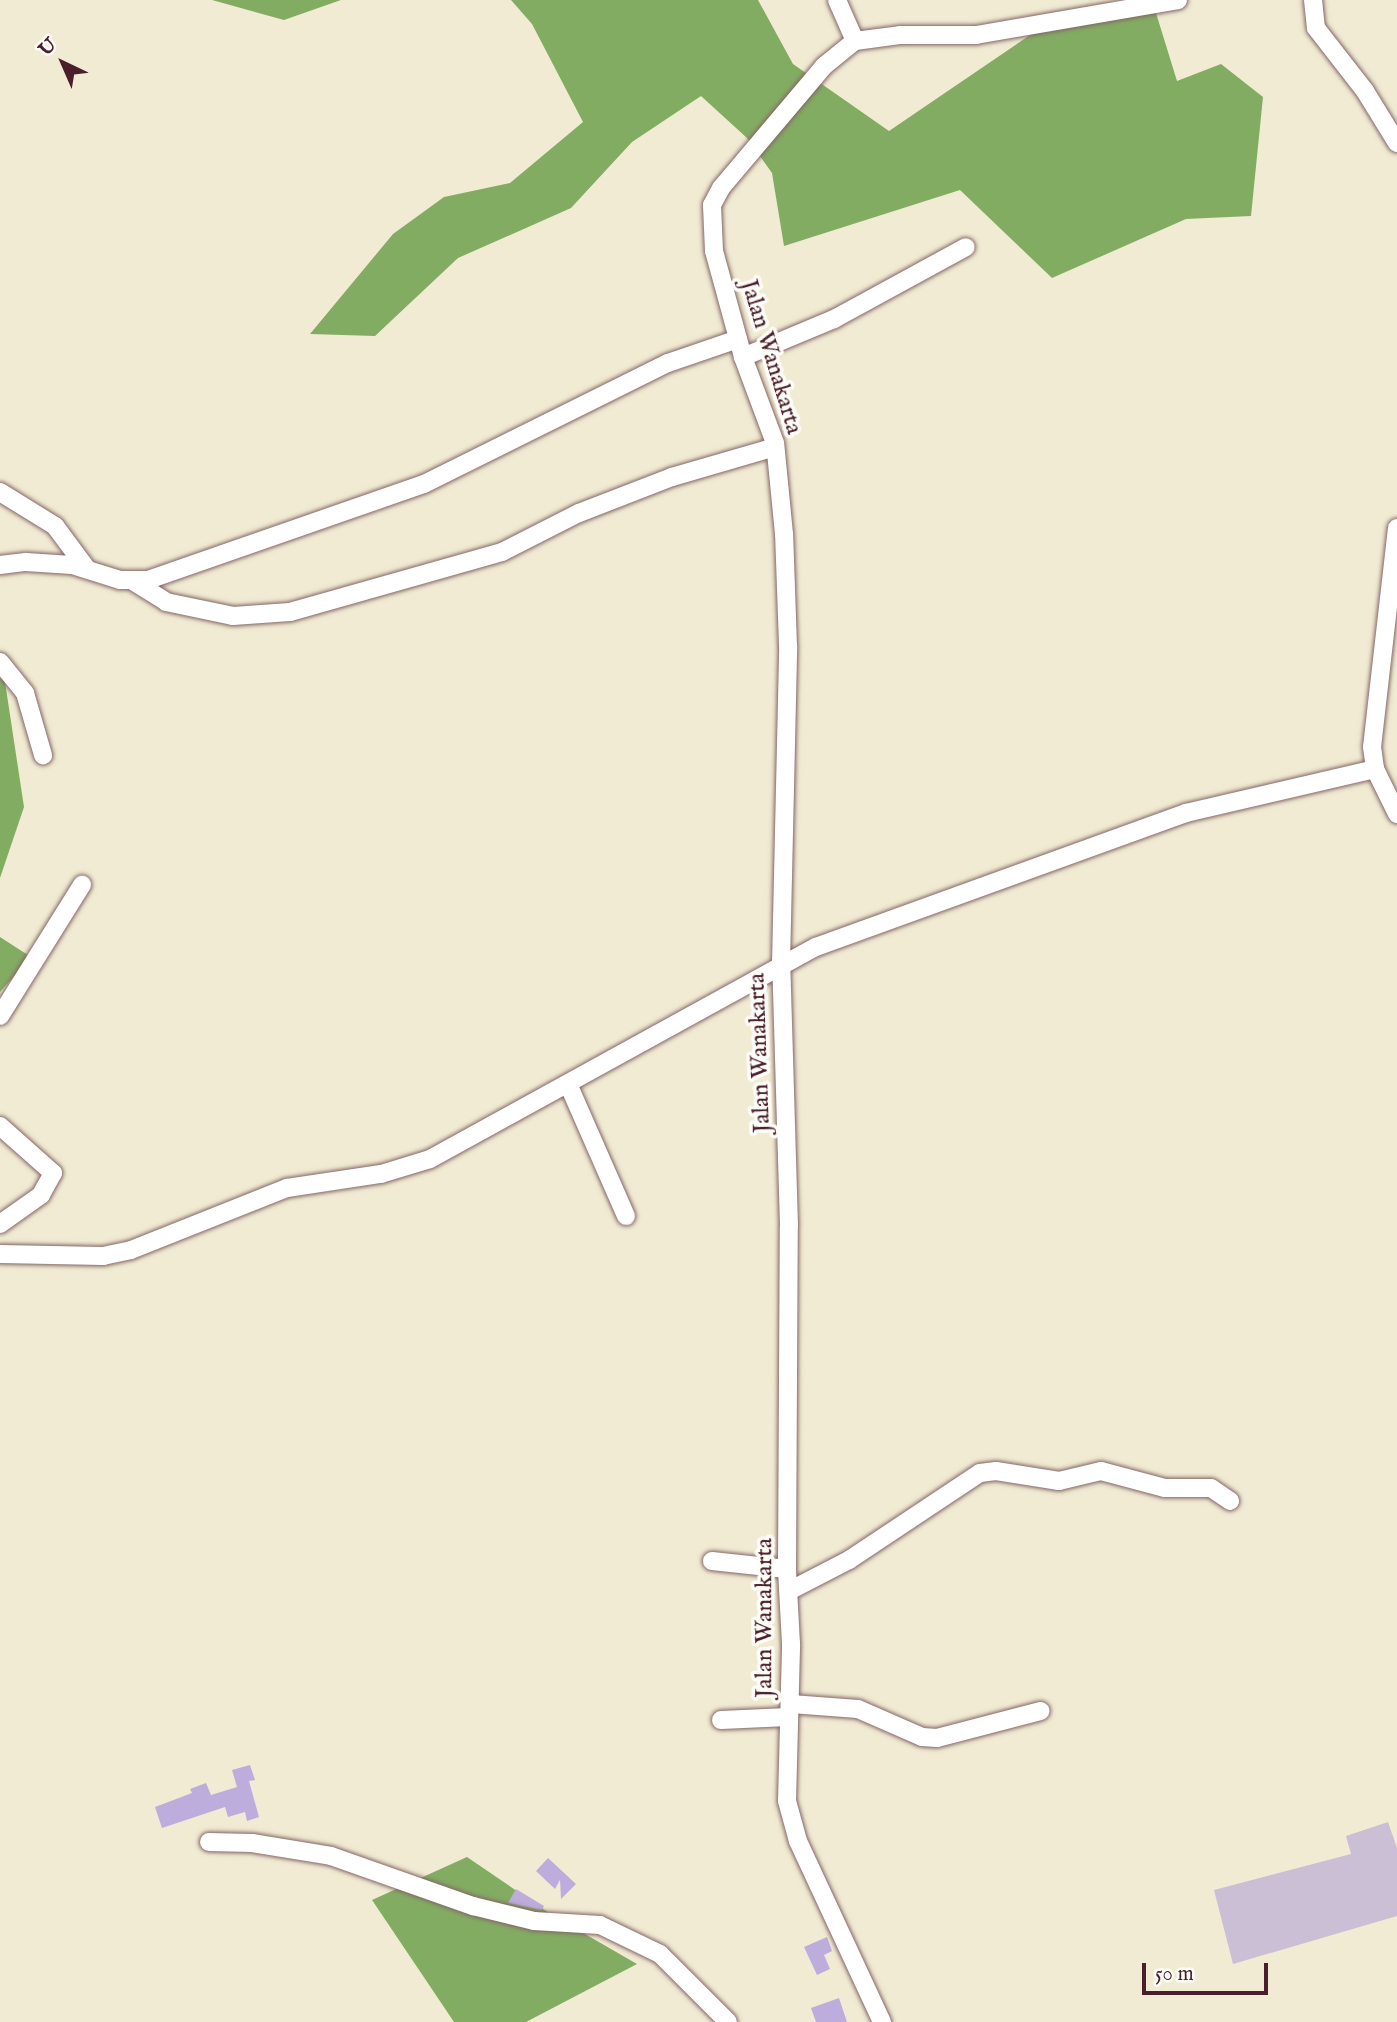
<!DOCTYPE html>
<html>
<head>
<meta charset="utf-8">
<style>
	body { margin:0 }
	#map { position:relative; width:1397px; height:2022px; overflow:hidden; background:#f1ebd3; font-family:"IM FELL English",serif }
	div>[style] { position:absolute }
	.industrial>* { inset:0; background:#cbbfd6 }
	.forest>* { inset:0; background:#83ac63 }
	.building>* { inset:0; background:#bdaddc }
	.roads { filter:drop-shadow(0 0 2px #846666) drop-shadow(0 0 2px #846666) }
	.minor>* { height:18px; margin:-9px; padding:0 9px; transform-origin:9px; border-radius:9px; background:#fff }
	span { translate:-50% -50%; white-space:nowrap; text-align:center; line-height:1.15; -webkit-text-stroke:7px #fdfcf7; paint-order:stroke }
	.street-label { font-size:24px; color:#4a1f2b }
	.north { position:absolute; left:28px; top:28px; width:70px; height:70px; -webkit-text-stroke:5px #fdfcf7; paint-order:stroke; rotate:316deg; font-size:19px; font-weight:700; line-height:28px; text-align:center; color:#4a1f2b }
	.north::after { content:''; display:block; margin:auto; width:24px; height:32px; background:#4a1f2b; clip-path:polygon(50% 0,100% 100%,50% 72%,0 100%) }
	.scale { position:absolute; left:1142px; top:1963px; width:126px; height:32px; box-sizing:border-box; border:4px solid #4a1f2b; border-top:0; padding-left:9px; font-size:21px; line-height:24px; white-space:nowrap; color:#4a1f2b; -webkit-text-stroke:5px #fdfcf7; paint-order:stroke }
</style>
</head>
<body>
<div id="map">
	<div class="industrial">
		<i style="clip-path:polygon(1388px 1822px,1397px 1848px,1397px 1916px,1233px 1964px,1214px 1890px,1351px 1854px,1346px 1836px)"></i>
	</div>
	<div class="forest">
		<i style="clip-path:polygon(212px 0,341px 0,284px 20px)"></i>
		<i style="clip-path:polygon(511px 0,758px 0,793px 64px,889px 131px,1033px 33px,1152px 0,1177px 81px,1221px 64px,1263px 97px,1251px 216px,1186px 219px,1052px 278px,960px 190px,784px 246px,772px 173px,747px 138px,701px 96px,632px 142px,571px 208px,458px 258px,375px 336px,310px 334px,393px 234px,444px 197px,510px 183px,583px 122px,532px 24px)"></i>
		<i style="clip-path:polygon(0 678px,5px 682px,24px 807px,0 878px)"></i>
		<i style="clip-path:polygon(0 937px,31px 957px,0 992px)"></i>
		<i style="clip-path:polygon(467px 1857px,552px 1915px,637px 1964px,526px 2022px,454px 2022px,372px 1900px)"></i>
	</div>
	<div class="building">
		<i style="clip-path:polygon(250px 1765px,255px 1780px,249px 1781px,259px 1817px,247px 1821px,245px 1812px,228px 1817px,225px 1807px,162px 1828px,155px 1807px,192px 1793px,190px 1789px,206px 1783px,211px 1795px,237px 1787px,232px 1770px)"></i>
		<i style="clip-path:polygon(548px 1858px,576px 1884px,561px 1899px,560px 1880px,555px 1889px,536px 1871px)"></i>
		<i style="clip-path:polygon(516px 1889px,544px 1906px,542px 1910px,508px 1903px)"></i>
		<i style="clip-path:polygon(827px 1937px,832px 1951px,824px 1955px,830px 1969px,817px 1975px,804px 1947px)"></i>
		<i style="clip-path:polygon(839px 1998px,847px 2022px,816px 2022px,811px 2008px)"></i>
	</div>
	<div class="roads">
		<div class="minor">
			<i style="left:837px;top:0;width:45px;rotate:66.3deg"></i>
			<i style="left:1313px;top:0;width:28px;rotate:84deg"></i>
			<i style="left:1316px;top:28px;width:80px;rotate:52.1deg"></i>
			<i style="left:1365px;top:91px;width:61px;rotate:58.4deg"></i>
			<i style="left:743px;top:357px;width:99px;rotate:-22.7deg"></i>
			<i style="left:834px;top:319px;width:150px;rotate:-28.6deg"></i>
			<i style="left:0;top:492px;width:65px;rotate:31.7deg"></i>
			<i style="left:55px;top:526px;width:54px;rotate:53.3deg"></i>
			<i style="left:1397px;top:528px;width:220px;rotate:96.5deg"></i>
			<i style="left:1372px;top:747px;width:22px;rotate:82deg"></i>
			<i style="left:1375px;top:769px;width:50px;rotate:63.9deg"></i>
			<i style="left:0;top:565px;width:26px;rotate:-7deg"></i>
			<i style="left:26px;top:562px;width:46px;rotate:3.7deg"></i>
			<i style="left:72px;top:565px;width:50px;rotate:17.4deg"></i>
			<i style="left:120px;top:580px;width:28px"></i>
			<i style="left:148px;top:580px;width:292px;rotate:-19.2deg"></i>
			<i style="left:424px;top:484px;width:272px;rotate:-26.4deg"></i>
			<i style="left:668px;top:363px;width:74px;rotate:-18.9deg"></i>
			<i style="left:133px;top:581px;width:39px;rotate:32deg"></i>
			<i style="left:166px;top:602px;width:68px;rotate:11.8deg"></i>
			<i style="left:233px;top:616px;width:57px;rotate:-4deg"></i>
			<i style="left:290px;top:612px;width:220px;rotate:-15.8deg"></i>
			<i style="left:502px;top:552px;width:86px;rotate:-26.9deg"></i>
			<i style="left:579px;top:513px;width:100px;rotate:-21.2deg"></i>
			<i style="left:672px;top:477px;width:107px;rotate:-16.2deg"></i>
			<i style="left:0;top:662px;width:40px;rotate:51deg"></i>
			<i style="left:25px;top:693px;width:65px;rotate:73.8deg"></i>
			<i style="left:0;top:1016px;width:155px;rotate:-58deg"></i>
			<i style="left:569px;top:1086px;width:142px;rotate:66.3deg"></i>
			<i style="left:0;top:1126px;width:71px;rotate:41.6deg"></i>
			<i style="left:53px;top:1173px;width:25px;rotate:119deg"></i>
			<i style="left:41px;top:1195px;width:50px;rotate:144.7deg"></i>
			<i style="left:0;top:1254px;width:103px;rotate:1.1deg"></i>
			<i style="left:103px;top:1256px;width:29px;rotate:-12deg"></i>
			<i style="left:131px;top:1250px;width:168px;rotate:-21.7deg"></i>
			<i style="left:287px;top:1188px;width:95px;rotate:-8.5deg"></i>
			<i style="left:381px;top:1174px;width:51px;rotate:-17deg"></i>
			<i style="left:430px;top:1159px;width:440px;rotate:-28.8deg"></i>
			<i style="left:816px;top:947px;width:394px;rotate:-19.9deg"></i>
			<i style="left:1186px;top:813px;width:194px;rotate:-13.1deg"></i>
			<i style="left:712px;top:1561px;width:75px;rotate:6.1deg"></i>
			<i style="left:789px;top:1591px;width:68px;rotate:-27.3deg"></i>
			<i style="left:849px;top:1560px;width:157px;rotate:-33.6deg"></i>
			<i style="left:980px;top:1473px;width:16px;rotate:-7deg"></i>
			<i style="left:996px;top:1471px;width:64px;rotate:9deg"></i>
			<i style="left:1059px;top:1481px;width:43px;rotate:-13.4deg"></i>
			<i style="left:1101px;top:1471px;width:66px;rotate:14.9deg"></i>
			<i style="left:1165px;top:1488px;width:46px"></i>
			<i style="left:1211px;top:1488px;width:23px;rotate:34deg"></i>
			<i style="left:791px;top:1704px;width:67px;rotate:4.3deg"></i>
			<i style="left:858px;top:1709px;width:70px;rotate:23.6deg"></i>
			<i style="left:922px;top:1737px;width:15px;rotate:4deg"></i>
			<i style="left:937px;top:1738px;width:107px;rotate:-14.6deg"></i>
			<i style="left:721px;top:1720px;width:67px;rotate:-2.6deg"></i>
			<i style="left:209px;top:1842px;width:43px;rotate:1.3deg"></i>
			<i style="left:252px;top:1843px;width:80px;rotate:9.3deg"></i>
			<i style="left:331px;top:1856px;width:151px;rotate:19.4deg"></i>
			<i style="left:473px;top:1906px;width:63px;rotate:13.8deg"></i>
			<i style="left:534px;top:1921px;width:66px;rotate:3.5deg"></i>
			<i style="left:600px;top:1925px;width:67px;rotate:25.8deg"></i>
			<i style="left:660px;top:1954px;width:96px;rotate:45deg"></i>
			<i style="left:882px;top:2022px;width:200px;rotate:-114.9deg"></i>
			<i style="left:798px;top:1841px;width:41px;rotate:-105.4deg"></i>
			<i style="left:787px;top:1801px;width:157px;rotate:-88.5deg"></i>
			<i style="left:791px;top:1644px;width:75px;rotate:-93.1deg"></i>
			<i style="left:787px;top:1569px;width:343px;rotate:-89.7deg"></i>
			<i style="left:789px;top:1226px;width:262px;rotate:-91.7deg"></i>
			<i style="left:781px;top:964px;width:318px;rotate:-88.7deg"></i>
			<i style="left:788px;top:646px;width:112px;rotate:-92deg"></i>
			<i style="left:784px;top:534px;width:91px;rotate:-95.6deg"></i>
			<i style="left:775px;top:443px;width:92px;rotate:-110.4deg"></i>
			<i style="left:743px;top:357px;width:110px;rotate:-105.3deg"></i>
			<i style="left:714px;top:251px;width:46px;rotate:-92.5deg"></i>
			<i style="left:712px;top:205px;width:19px;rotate:-62deg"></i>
			<i style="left:721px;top:188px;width:160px;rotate:-49.8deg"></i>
			<i style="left:824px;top:66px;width:40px;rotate:-39deg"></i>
			<i style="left:855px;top:41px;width:45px;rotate:-7.6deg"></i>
			<i style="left:900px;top:35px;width:76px"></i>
			<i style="left:976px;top:35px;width:205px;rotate:-9.8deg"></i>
		</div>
	</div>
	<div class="street-label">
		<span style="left:771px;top:357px;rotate:73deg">Jalan Wanakarta</span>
		<span style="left:760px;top:1053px;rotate:-92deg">Jalan Wanakarta</span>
		<span style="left:765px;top:1618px;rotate:-90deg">Jalan Wanakarta</span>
	</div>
	<div class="north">U</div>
	<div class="scale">50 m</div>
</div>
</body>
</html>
